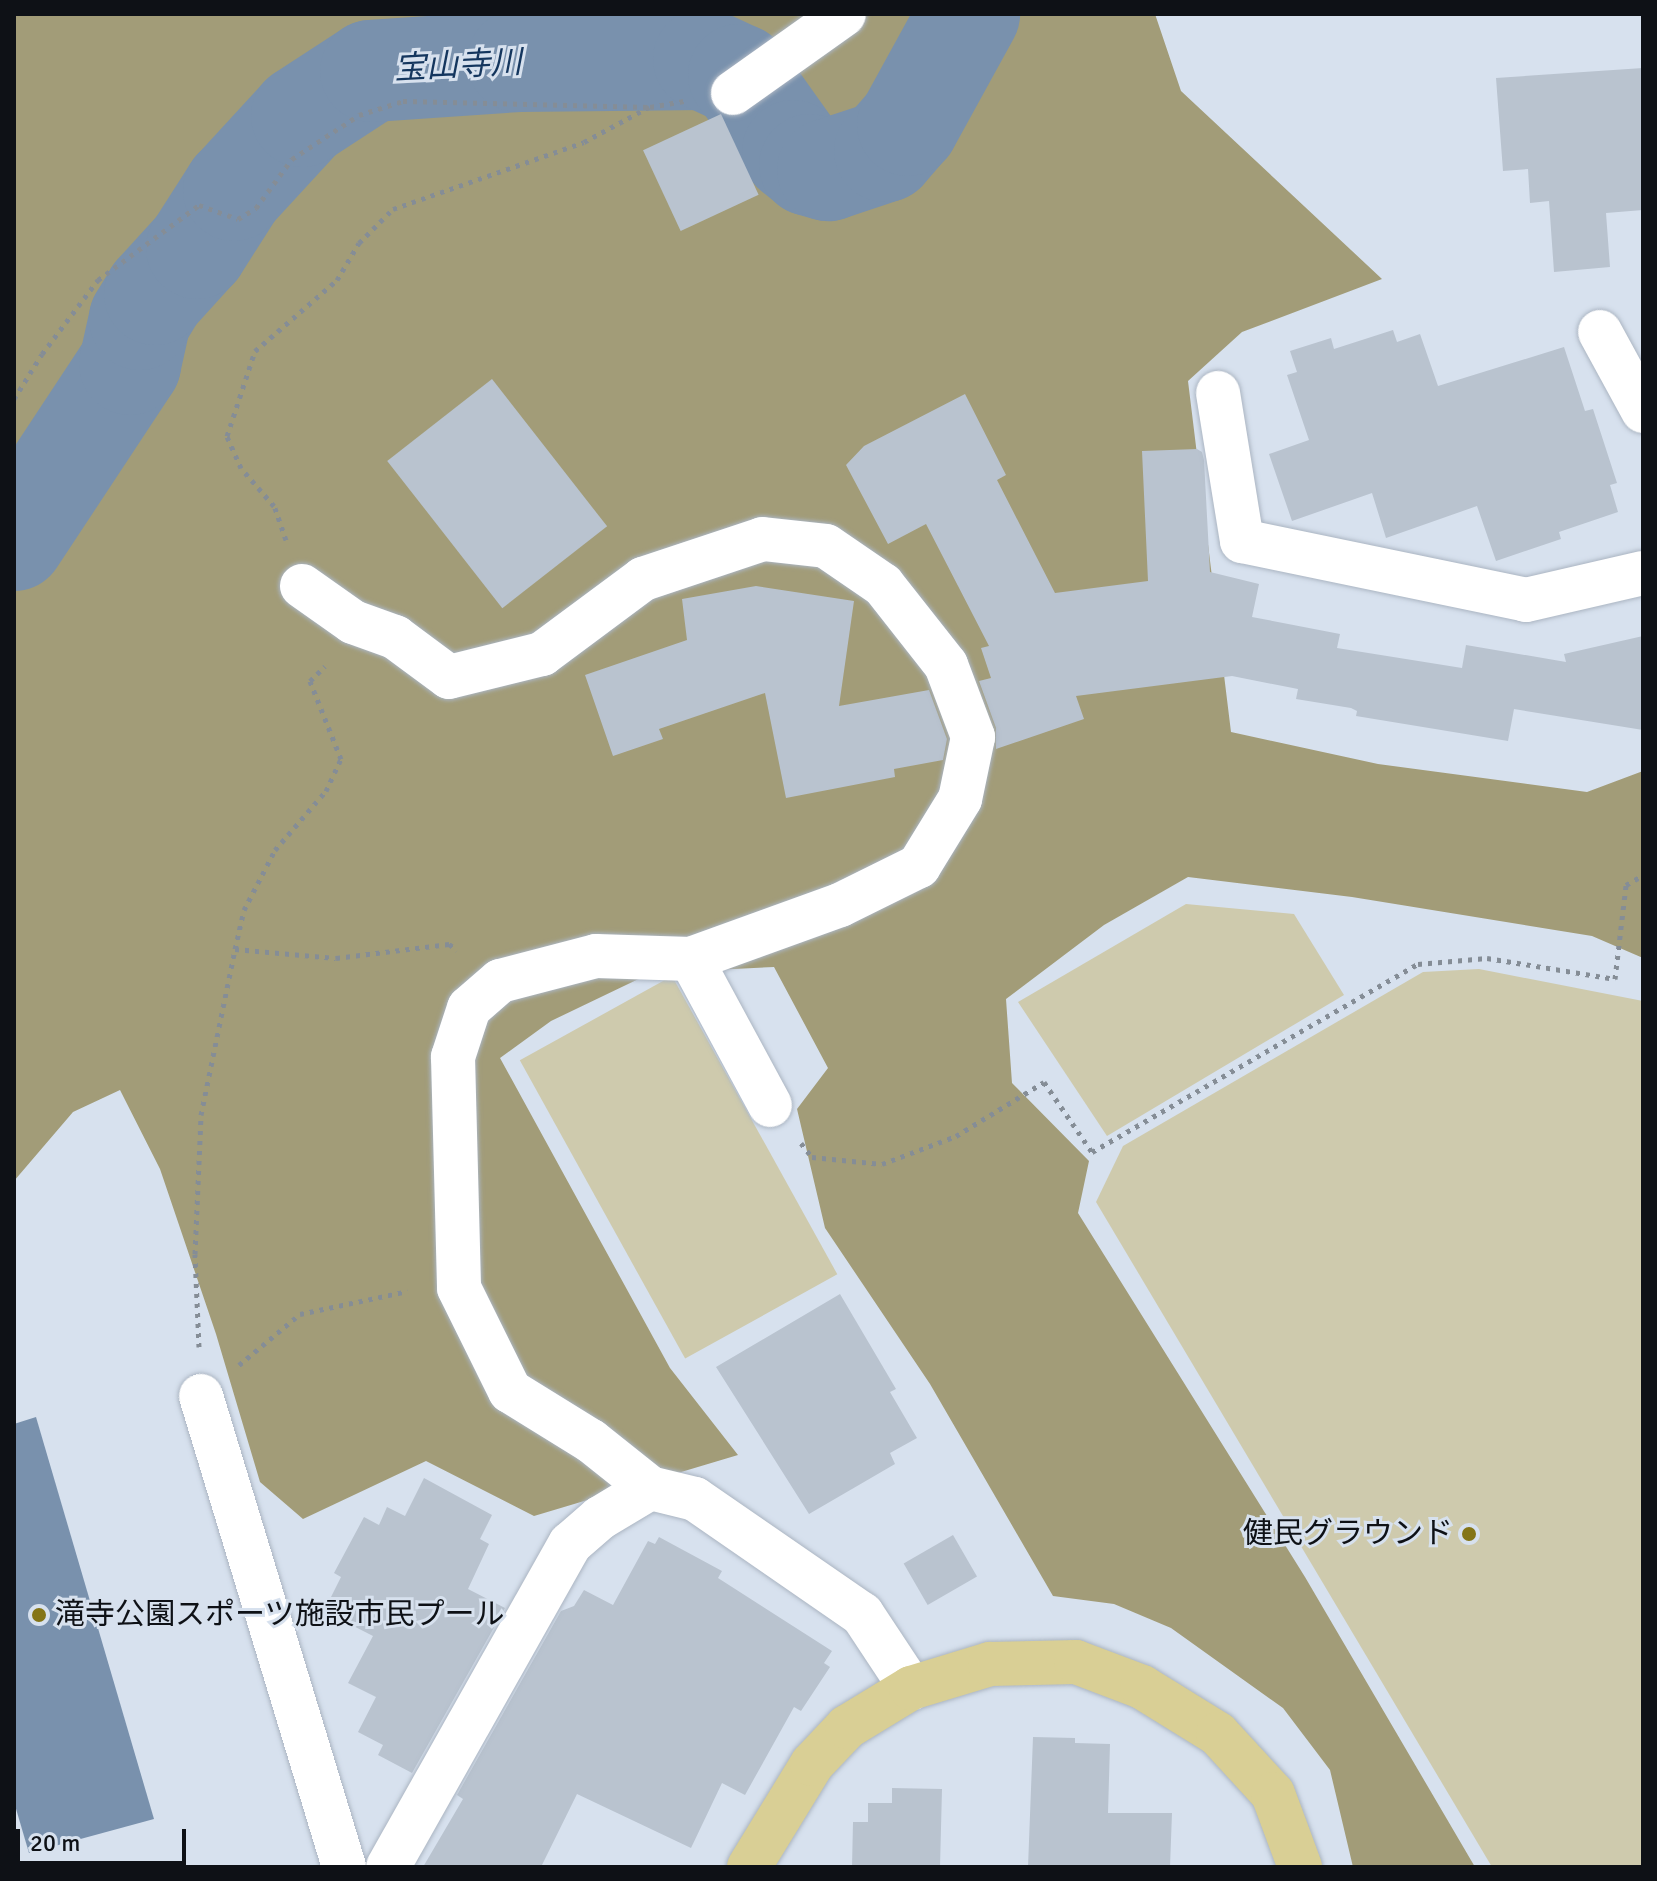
<!DOCTYPE html>
<html>
<head>
<meta charset="utf-8">
<style>
	body { margin:0 }
	#map { position:relative; width:1657px; height:1881px; overflow:hidden; background:#d7e1ee; font-family:Signika,"Noto Sans JP",sans-serif }
	div>[style] { position:absolute }
	.green>* { inset:0; background:#cecaad; transform-origin:0 0 }
	.forest>* { inset:0; background:#a29c78 }
	.water>* { inset:0; background:#7991ad }
	.river>* { height:102px; margin:-51px; padding:0 51px; transform-origin:51px; border-radius:51px; background:#7991ad }
	.building>* { inset:0; background:#b9c3cf; transform-origin:0 0 }
	.path>* { height:5px; margin-top:-2.5px; transform-origin:0; background:repeating-linear-gradient(90deg,#858d96 0 4px,transparent 0 10px) }
	.roads { filter:drop-shadow(0 0 2px #abb5c2) drop-shadow(0 0 2px #abb5c2) }
	.minor>* { height:44px; margin:-22px; padding:0 22px; transform-origin:22px; border-radius:22px; background:#fff }
	.major>* { height:44px; margin:-22px; padding:0 22px; transform-origin:22px; border-radius:22px; background:#d9cf95 }
	.dots>* { width:22px; height:22px; translate:-50% -50%; box-sizing:border-box; border:4px solid #d7e1ee; border-radius:50% }
	span { translate:-50% -50%; white-space:nowrap; text-align:center; line-height:1.15; -webkit-text-stroke:6px #d7e1ee; paint-order:stroke }
	.poi-label { font-size:30px; color:#0e1116 }
	.right { translate:-100% -50%; text-align:right }
	.left { translate:0 -50%; text-align:left }
	.water-label { font-size:32px; color:#14365e; font-style:italic }
	.frame { position:absolute; inset:0; border:16px solid #0e1116; pointer-events:none }
	.scale { position:absolute; left:16px; top:1829px; width:170px; height:36px; box-sizing:border-box; border:4px solid #0e1116; border-top:0; padding-left:10px; font-size:24px; line-height:28px; white-space:nowrap; color:#0e1116; -webkit-text-stroke:6px #d7e1ee; paint-order:stroke }
</style>
</head>
<body>
<div id="map">
	<div class="green">
		<i style="clip-path:polygon(1186px 904px,1294px 914px,1344px 995px,1107px 1136px,1018px 1002px)"></i>
		<i style="clip-path:polygon(1479px 969px,1643px 1001px,1643px 1867px,1492px 1867px,1096px 1202px,1123px 1146px,1423px 972px)"></i>
		<i style="left:672px;top:976px;width:341px;height:174px;rotate:61deg"></i>
	</div>
	<div class="forest">
		<i style="clip-path:polygon(14px 14px,1155px 14px,1181px 91px,1382px 279px,1242px 332px,1188px 381px,1231px 732px,1378px 764px,1587px 792px,1643px 771px,1643px 958px,1592px 936px,1352px 897px,1188px 877px,1104px 925px,1006px 999px,1012px 1083px,1089px 1161px,1078px 1213px,1305px 1577px,1475px 1867px,1353px 1867px,1330px 1770px,1283px 1708px,1171px 1628px,1114px 1604px,1053px 1596px,930px 1384px,825px 1228px,797px 1109px,828px 1068px,774px 967px,651px 973px,551px 1021px,500px 1058px,670px 1368px,738px 1455px,534px 1516px,426px 1461px,303px 1519px,260px 1482px,216px 1334px,160px 1169px,120px 1090px,73px 1112px,14px 1181px)"></i>
	</div>
	<div class="water">
		<i style="clip-path:polygon(36px 1417px,154px 1819px,29px 1853px,14px 1802px,14px 1424px)"></i>
	</div>
	<div class="river">
		<i style="left:14px;top:540px;width:211px;rotate:-56.6deg"></i>
		<i style="left:130px;top:364px;width:46px;rotate:-77.5deg"></i>
		<i style="left:140px;top:319px;width:29px;rotate:-59deg"></i>
		<i style="left:155px;top:294px;width:62px;rotate:-47.6deg"></i>
		<i style="left:197px;top:248px;width:69px;rotate:-57.5deg"></i>
		<i style="left:234px;top:190px;width:100px;rotate:-47.4deg"></i>
		<i style="left:302px;top:116px;width:82px;rotate:-33.1deg"></i>
		<i style="left:371px;top:71px;width:147px;rotate:-3.9deg"></i>
		<i style="left:518px;top:61px;width:186px;rotate:-0.6deg"></i>
		<i style="left:704px;top:59px;width:38px;rotate:25deg"></i>
		<i style="left:739px;top:75px;width:93px;rotate:54.6deg"></i>
		<i style="left:793px;top:151px;width:22px;rotate:39deg"></i>
		<i style="left:810px;top:165px;width:19px;rotate:16deg"></i>
		<i style="left:828px;top:170px;width:60px;rotate:-18.4deg"></i>
		<i style="left:885px;top:151px;width:35px;rotate:-49deg"></i>
		<i style="left:908px;top:125px;width:127px;rotate:-61.2deg"></i>
	</div>
	<div class="building">
		<i style="clip-path:polygon(1643px 68px,1643px 210px,1606px 213px,1610px 267px,1554px 272px,1549px 201px,1530px 203px,1528px 169px,1503px 171px,1496px 78px)"></i>
		<i style="left:721px;top:114px;width:89px;height:86px;rotate:65deg"></i>
		<i style="clip-path:polygon(1393px 330px,1397px 342px,1420px 334px,1438px 386px,1564px 347px,1585px 411px,1593px 409px,1617px 483px,1610px 485px,1618px 512px,1559px 532px,1561px 539px,1496px 561px,1477px 506px,1386px 538px,1372px 493px,1292px 521px,1269px 454px,1309px 440px,1287px 375px,1297px 372px,1290px 351px,1331px 338px,1334px 349px)"></i>
		<i style="left:492px;top:379px;width:187px;height:133px;rotate:52deg"></i>
		<i style="clip-path:polygon(965px 394px,1006px 475px,997px 480px,1055px 593px,1148px 581px,1142px 451px,1197px 449px,1202px 452px,1204px 460px,1210px 572px,1259px 584px,1252px 617px,1340px 634px,1337px 648px,1462px 668px,1466px 645px,1566px 662px,1564px 654px,1643px 636px,1643px 730px,1514px 709px,1508px 741px,1356px 716px,1357px 711px,1351px 708px,1296px 699px,1298px 689px,1232px 676px,1076px 696px,1084px 719px,996px 749px,996px 728px,979px 681px,991px 678px,981px 648px,989px 646px,926px 524px,888px 544px,846px 465px,864px 446px)"></i>
		<i style="clip-path:polygon(756px 586px,854px 601px,839px 706px,929px 690px,947px 739px,943px 760px,894px 769px,895px 777px,786px 798px,765px 693px,659px 729px,663px 739px,613px 756px,585px 675px,687px 640px,682px 599px)"></i>
		<i style="clip-path:polygon(840px 1294px,896px 1389px,890px 1392px,917px 1438px,890px 1453px,895px 1464px,809px 1514px,716px 1367px)"></i>
		<i style="clip-path:polygon(424px 1478px,492px 1515px,480px 1539px,489px 1544px,468px 1589px,505px 1608px,412px 1773px,378px 1755px,383px 1745px,358px 1732px,376px 1697px,348px 1683px,373px 1636px,324px 1611px,341px 1577px,334px 1573px,364px 1517px,379px 1525px,387px 1507px,405px 1516px)"></i>
		<i style="left:953px;top:1535px;width:48px;height:57px;rotate:60deg"></i>
		<i style="clip-path:polygon(659px 1537px,722px 1571px,718px 1578px,832px 1651px,824px 1663px,830px 1667px,801px 1711px,794px 1707px,745px 1795px,722px 1783px,691px 1848px,577px 1794px,541px 1867px,423px 1867px,463px 1799px,457px 1795px,561px 1611px,574px 1606px,584px 1590px,613px 1605px,648px 1541px,655px 1544px)"></i>
		<i style="clip-path:polygon(1033px 1737px,1075px 1738px,1075px 1743px,1110px 1744px,1108px 1813px,1172px 1813px,1170px 1867px,1028px 1867px)"></i>
		<i style="clip-path:polygon(892px 1788px,942px 1789px,940px 1867px,852px 1867px,853px 1822px,868px 1822px,868px 1803px,892px 1803px)"></i>
	</div>
	<div class="path">
		<i style="left:14px;top:399px;width:53px;rotate:-58.1deg"></i>
		<i style="left:42px;top:354px;width:93px;rotate:-52.9deg"></i>
		<i style="left:98px;top:280px;width:126px;rotate:-36.6deg"></i>
		<i style="left:199px;top:205px;width:41px;rotate:19.7deg"></i>
		<i style="left:238px;top:219px;width:21px;rotate:-31deg"></i>
		<i style="left:256px;top:208px;width:61px;rotate:-53.7deg"></i>
		<i style="left:292px;top:159px;width:80px;rotate:-33.3deg"></i>
		<i style="left:359px;top:115px;width:46px;rotate:-17.7deg"></i>
		<i style="left:403px;top:101px;width:247px;rotate:1.4deg"></i>
		<i style="left:650px;top:107px;width:36px;rotate:-10deg"></i>
		<i style="left:286px;top:540px;width:36px;rotate:-109deg"></i>
		<i style="left:274px;top:506px;width:50px;rotate:-131deg"></i>
		<i style="left:241px;top:468px;width:35px;rotate:-114deg"></i>
		<i style="left:227px;top:436px;width:89px;rotate:-71.8deg"></i>
		<i style="left:255px;top:351px;width:108px;rotate:-40.9deg"></i>
		<i style="left:337px;top:280px;width:43px;rotate:-59.3deg"></i>
		<i style="left:359px;top:243px;width:48px;rotate:-45deg"></i>
		<i style="left:393px;top:209px;width:202px;rotate:-19.3deg"></i>
		<i style="left:584px;top:142px;width:74px;rotate:-28.3deg"></i>
		<i style="left:235px;top:949px;width:40px;rotate:-77deg"></i>
		<i style="left:244px;top:910px;width:68px;rotate:-62.7deg"></i>
		<i style="left:275px;top:850px;width:78px;rotate:-49.2deg"></i>
		<i style="left:326px;top:791px;width:35px;rotate:-65deg"></i>
		<i style="left:341px;top:759px;width:84px;rotate:-111.7deg"></i>
		<i style="left:310px;top:681px;width:21px;rotate:-45deg"></i>
		<i style="left:801px;top:1143px;width:18px;rotate:52deg"></i>
		<i style="left:812px;top:1157px;width:70px;rotate:5.7deg"></i>
		<i style="left:882px;top:1164px;width:79px;rotate:-20.7deg"></i>
		<i style="left:956px;top:1136px;width:103px;rotate:-31.5deg"></i>
		<i style="left:1044px;top:1082px;width:85px;rotate:55.6deg"></i>
		<i style="left:1092px;top:1152px;width:376px;rotate:-30deg"></i>
		<i style="left:1418px;top:964px;width:69px;rotate:-5deg"></i>
		<i style="left:1487px;top:958px;width:130px;rotate:9.3deg"></i>
		<i style="left:1615px;top:979px;width:95px;rotate:-83.3deg"></i>
		<i style="left:1626px;top:885px;width:20px;rotate:-30deg"></i>
		<i style="left:199px;top:1347px;width:93px;rotate:-92.5deg"></i>
		<i style="left:195px;top:1254px;width:139px;rotate:-87.5deg"></i>
		<i style="left:201px;top:1115px;width:169px;rotate:-78.4deg"></i>
		<i style="left:235px;top:949px;width:101px;rotate:5.1deg"></i>
		<i style="left:336px;top:958px;width:114px;rotate:-7.1deg"></i>
		<i style="left:449px;top:944px;width:10px;rotate:37deg"></i>
		<i style="left:239px;top:1365px;width:80px;rotate:-39.9deg"></i>
		<i style="left:300px;top:1314px;width:110px;rotate:-12deg"></i>
	</div>
	<div class="roads">
		<div class="minor">
			<i style="left:733px;top:93px;width:136px;rotate:-35.4deg"></i>
			<i style="left:1600px;top:332px;width:90px;rotate:61.4deg"></i>
			<i style="left:1218px;top:393px;width:150px;rotate:80.8deg"></i>
			<i style="left:1242px;top:541px;width:290px;rotate:11.7deg"></i>
			<i style="left:1526px;top:600px;width:120px;rotate:-13deg"></i>
			<i style="left:302px;top:586px;width:62px;rotate:35.2deg"></i>
			<i style="left:353px;top:622px;width:45px;rotate:19.7deg"></i>
			<i style="left:395px;top:637px;width:67px;rotate:36.5deg"></i>
			<i style="left:449px;top:677px;width:96px;rotate:-13.9deg"></i>
			<i style="left:542px;top:654px;width:126px;rotate:-36.6deg"></i>
			<i style="left:643px;top:579px;width:126px;rotate:-18.4deg"></i>
			<i style="left:763px;top:539px;width:63px;rotate:6.3deg"></i>
			<i style="left:826px;top:546px;width:69px;rotate:34.4deg"></i>
			<i style="left:883px;top:585px;width:102px;rotate:51.8deg"></i>
			<i style="left:946px;top:665px;width:77px;rotate:69.4deg"></i>
			<i style="left:973px;top:737px;width:63px;rotate:101.8deg"></i>
			<i style="left:960px;top:799px;width:79px;rotate:121.5deg"></i>
			<i style="left:919px;top:866px;width:88px;rotate:153.7deg"></i>
			<i style="left:840px;top:905px;width:158px;rotate:160.1deg"></i>
			<i style="left:691px;top:959px;width:95px;rotate:-178.2deg"></i>
			<i style="left:596px;top:956px;width:99px;rotate:165.4deg"></i>
			<i style="left:500px;top:981px;width:41px;rotate:138.9deg"></i>
			<i style="left:469px;top:1008px;width:52px;rotate:108.1deg"></i>
			<i style="left:453px;top:1057px;width:231px;rotate:88.5deg"></i>
			<i style="left:459px;top:1288px;width:115px;rotate:63.7deg"></i>
			<i style="left:510px;top:1391px;width:95px;rotate:31.7deg"></i>
			<i style="left:591px;top:1441px;width:75px;rotate:38.5deg"></i>
			<i style="left:691px;top:959px;width:166px;rotate:61.6deg"></i>
			<i style="left:201px;top:1396px;width:492px;rotate:73.1deg"></i>
			<i style="left:388px;top:1867px;width:371px;rotate:-60.6deg"></i>
			<i style="left:570px;top:1544px;width:40px;rotate:-41deg"></i>
			<i style="left:600px;top:1518px;width:58px;rotate:-31deg"></i>
			<i style="left:650px;top:1488px;width:46px;rotate:13.7deg"></i>
			<i style="left:695px;top:1499px;width:203px;rotate:34.6deg"></i>
			<i style="left:862px;top:1614px;width:89px;rotate:56.5deg"></i>
		</div>
		<div class="major">
			<i style="left:749px;top:1867px;width:121px;rotate:-58.5deg"></i>
			<i style="left:812px;top:1764px;width:51px;rotate:-46.6deg"></i>
			<i style="left:847px;top:1727px;width:75px;rotate:-31.4deg"></i>
			<i style="left:911px;top:1688px;width:83px;rotate:-16.9deg"></i>
			<i style="left:990px;top:1664px;width:86px;rotate:-1.3deg"></i>
			<i style="left:1076px;top:1662px;width:71px;rotate:20.7deg"></i>
			<i style="left:1142px;top:1687px;width:89px;rotate:31.7deg"></i>
			<i style="left:1218px;top:1734px;width:81px;rotate:47.5deg"></i>
			<i style="left:1273px;top:1794px;width:78px;rotate:69.7deg"></i>
		</div>
	</div>
	<div class="dots">
		<i style="left:1469px;top:1534px;background:#847517"></i>
		<i style="left:39px;top:1615px;background:#847517"></i>
	</div>
	<div class="poi-label">
		<span class="right" style="left:1453px;top:1534px">健民グラウンド</span>
		<span class="left" style="left:55px;top:1615px">滝寺公園スポーツ施設市民プール</span>
	</div>
	<div class="water-label">
		<span style="left:458px;top:66px;rotate:-3deg">宝山寺川</span>
	</div>
	<div class="frame"></div>
	<div class="scale">20 m</div>
</div>
</body>
</html>
